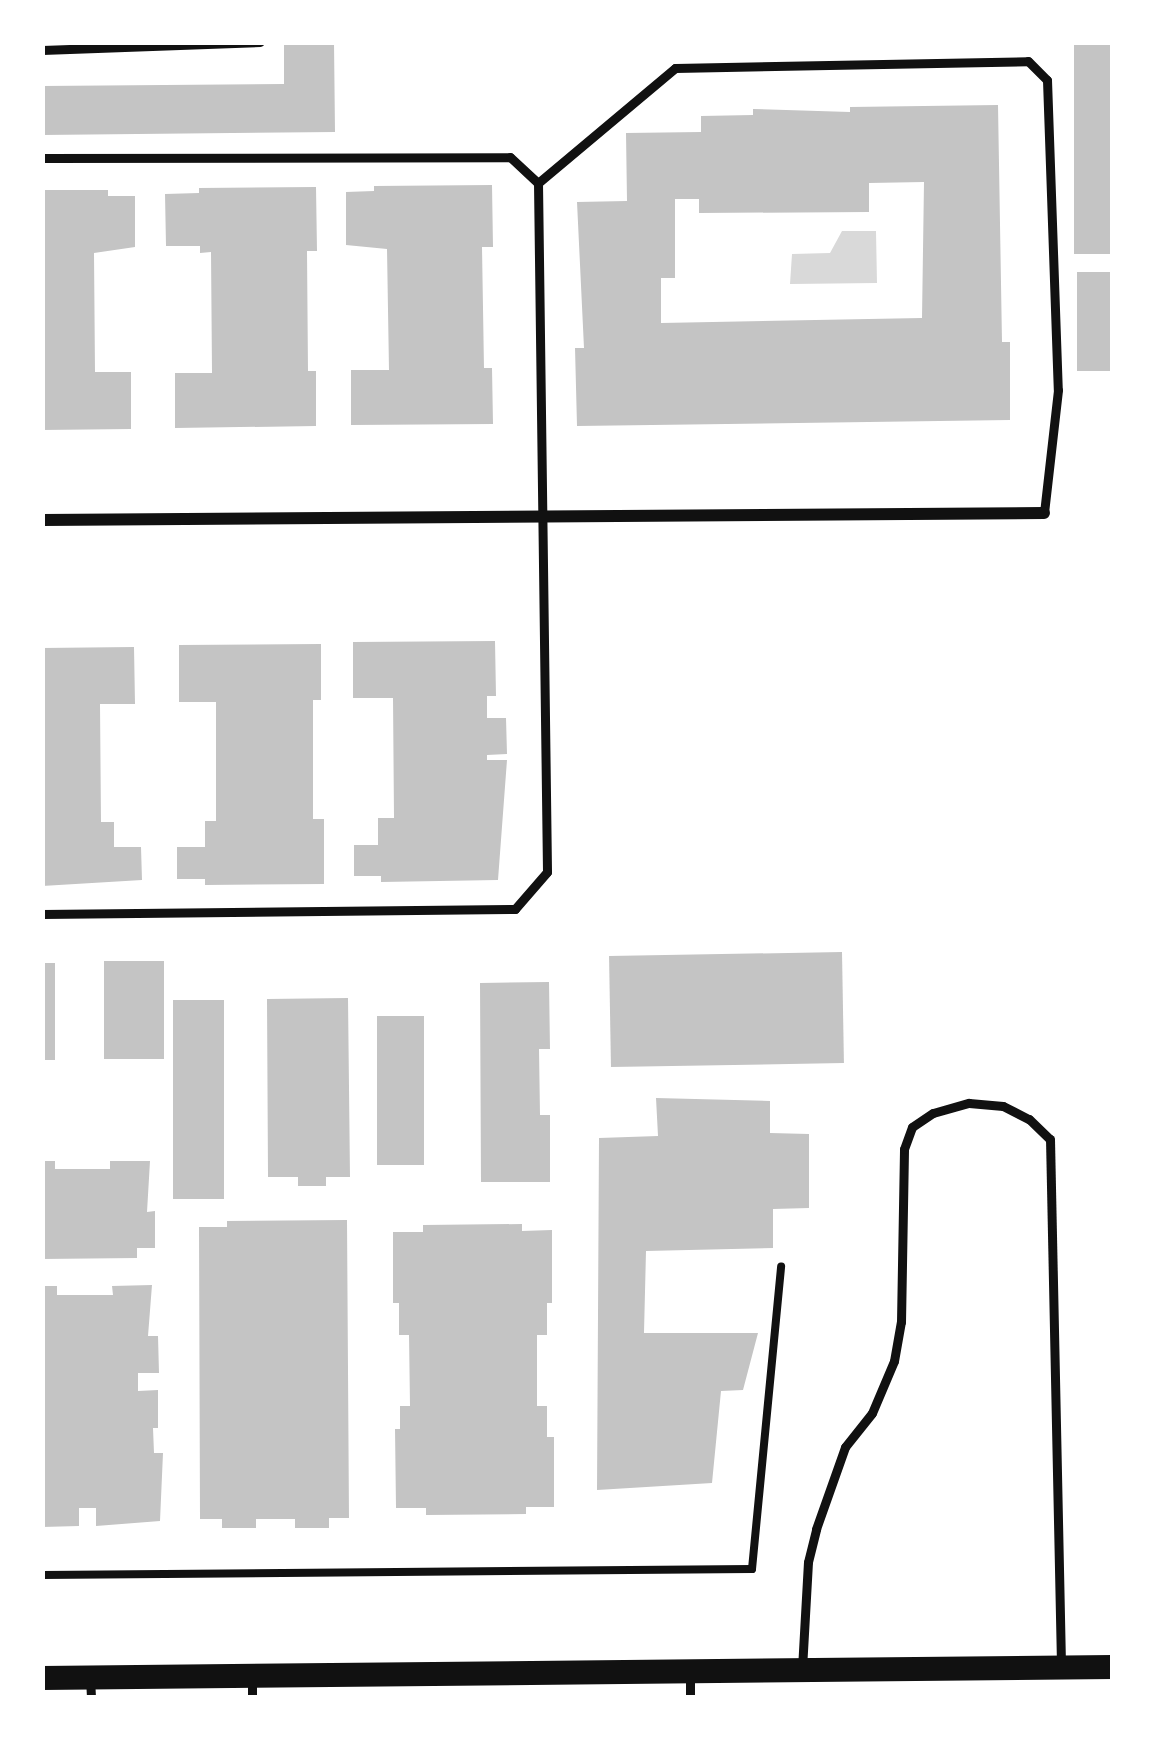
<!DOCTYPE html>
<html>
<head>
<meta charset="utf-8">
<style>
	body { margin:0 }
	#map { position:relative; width:1155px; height:1740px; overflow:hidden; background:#fff; font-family:Ubuntu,sans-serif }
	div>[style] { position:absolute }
	.water>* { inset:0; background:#d9d9d9 }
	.building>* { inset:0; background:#c4c4c4; transform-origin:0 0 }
	.path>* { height:8px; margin:-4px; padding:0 4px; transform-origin:4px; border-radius:4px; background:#111 }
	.service>* { height:9px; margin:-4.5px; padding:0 4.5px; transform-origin:4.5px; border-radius:4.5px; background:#111 }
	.minor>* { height:12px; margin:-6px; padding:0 6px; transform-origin:6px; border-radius:6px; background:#111 }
	.secondary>* { height:24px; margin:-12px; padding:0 12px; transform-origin:12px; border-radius:12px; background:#111 }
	span { translate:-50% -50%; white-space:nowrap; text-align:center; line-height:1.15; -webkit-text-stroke:9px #fff; paint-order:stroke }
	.frame { position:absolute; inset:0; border:45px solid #fff; pointer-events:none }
</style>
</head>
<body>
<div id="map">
	<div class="water">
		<i style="clip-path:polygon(842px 231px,876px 231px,877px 283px,790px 284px,792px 254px,830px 253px)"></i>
	</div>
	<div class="building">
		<i style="clip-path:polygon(284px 42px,334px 42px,335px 132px,42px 135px,42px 86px,284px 84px)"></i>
		<i style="left:1074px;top:42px;width:39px;height:212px"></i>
		<i style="clip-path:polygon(evenodd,998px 105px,1002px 342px,1010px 342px,1010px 420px,577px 426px,575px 348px,584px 348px,577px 202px,627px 201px,626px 133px,701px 132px,701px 116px,753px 115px,753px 109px,850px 112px,850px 107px,998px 105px,924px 182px,922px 318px,661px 323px,661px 278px,675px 278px,675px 199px,699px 199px,699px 213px,869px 212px,869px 183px,924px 182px)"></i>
		<i style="clip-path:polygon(492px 185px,493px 247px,482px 247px,484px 368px,492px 368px,493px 424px,351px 425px,351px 370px,389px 370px,387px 249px,346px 245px,346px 192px,374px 191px,374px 186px)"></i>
		<i style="clip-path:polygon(316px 187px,317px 251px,307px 251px,308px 371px,316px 371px,316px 426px,175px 428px,175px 373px,212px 373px,211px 252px,200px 253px,200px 246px,166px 246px,165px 194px,199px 193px,199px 188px)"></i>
		<i style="clip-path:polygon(42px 190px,108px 190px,108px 196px,135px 196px,135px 247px,94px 253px,95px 372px,131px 372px,131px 429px,42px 430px)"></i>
		<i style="left:1113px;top:272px;width:99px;height:36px;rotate:90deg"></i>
		<i style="clip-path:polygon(495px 641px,496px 696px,487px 696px,487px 718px,506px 718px,507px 754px,487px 755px,487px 760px,507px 760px,498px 880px,381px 882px,381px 876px,354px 876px,354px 845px,378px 845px,378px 818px,394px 818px,393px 698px,353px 698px,353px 642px)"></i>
		<i style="clip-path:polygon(321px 644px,321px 700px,313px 700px,313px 819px,324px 819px,324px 884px,205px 885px,205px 879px,177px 879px,177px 847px,205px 847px,205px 821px,216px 821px,216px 702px,179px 702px,179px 645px)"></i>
		<i style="clip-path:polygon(134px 647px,135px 704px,100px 704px,101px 822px,114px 822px,114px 847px,141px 847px,142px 880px,42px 886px,42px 648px)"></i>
		<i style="left:842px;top:952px;width:111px;height:233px;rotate:89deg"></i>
		<i style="left:164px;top:961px;width:98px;height:60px;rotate:90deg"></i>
		<i style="left:42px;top:963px;width:13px;height:97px"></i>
		<i style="clip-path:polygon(549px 982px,550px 1049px,539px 1049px,540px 1115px,550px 1115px,550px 1182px,481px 1182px,480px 983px)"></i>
		<i style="clip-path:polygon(348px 998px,350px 1177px,326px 1177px,326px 1186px,298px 1186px,298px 1177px,268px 1177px,267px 999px)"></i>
		<i style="left:224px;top:1000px;width:199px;height:51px;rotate:90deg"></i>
		<i style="left:377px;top:1016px;width:47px;height:149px"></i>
		<i style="clip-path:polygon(656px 1098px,770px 1101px,770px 1133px,809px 1134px,809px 1208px,773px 1209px,773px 1248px,646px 1251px,644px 1333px,758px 1333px,743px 1390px,721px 1391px,712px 1483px,597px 1490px,599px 1138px,658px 1136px)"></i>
		<i style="clip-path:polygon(42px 1161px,55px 1161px,55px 1169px,110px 1169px,110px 1161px,150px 1161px,147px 1212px,155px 1211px,155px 1248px,137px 1248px,137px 1258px,42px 1259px)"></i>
		<i style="clip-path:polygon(347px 1220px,349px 1518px,329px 1518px,329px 1528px,295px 1528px,295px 1519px,256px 1519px,256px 1528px,222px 1528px,222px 1519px,200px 1519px,199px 1227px,227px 1227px,227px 1221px)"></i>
		<i style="clip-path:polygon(522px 1224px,522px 1231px,552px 1230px,552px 1303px,547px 1303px,547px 1335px,537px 1335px,537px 1406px,547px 1406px,547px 1437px,554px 1437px,554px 1507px,526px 1507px,526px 1514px,426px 1515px,426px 1508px,396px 1508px,395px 1429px,400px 1429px,400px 1406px,410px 1406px,409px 1335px,399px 1335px,399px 1303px,393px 1303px,393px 1232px,423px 1232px,423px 1225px)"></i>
		<i style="clip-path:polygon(152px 1285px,148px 1336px,158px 1336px,159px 1373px,138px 1373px,138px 1391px,158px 1390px,158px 1428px,153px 1428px,154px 1453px,163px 1453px,160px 1521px,96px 1526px,96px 1508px,79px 1508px,79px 1526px,42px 1527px,42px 1286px,57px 1286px,57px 1295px,113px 1295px,112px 1286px)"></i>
	</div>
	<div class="path">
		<i style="left:42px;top:1575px;width:710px;rotate:-0.48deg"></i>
		<i style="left:752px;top:1569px;width:304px;rotate:-84.5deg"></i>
	</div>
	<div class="service">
		<i style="left:42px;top:50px;width:218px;rotate:-2.1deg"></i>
		<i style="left:42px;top:158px;width:468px;rotate:-0.1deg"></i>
		<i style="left:510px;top:157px;width:38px;rotate:43deg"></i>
		<i style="left:538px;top:183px;width:689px;rotate:89.25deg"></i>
		<i style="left:547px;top:872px;width:49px;rotate:130.9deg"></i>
		<i style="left:515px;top:909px;width:473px;rotate:179.4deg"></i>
		<i style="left:538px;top:183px;width:179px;rotate:-40deg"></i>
		<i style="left:675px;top:68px;width:353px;rotate:-1.1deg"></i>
		<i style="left:1028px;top:61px;width:27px;rotate:45deg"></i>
		<i style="left:1047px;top:80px;width:310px;rotate:88deg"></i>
		<i style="left:1058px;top:390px;width:124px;rotate:96.5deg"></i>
		<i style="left:802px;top:1669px;width:107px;rotate:-86.8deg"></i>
		<i style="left:808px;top:1562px;width:34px;rotate:-76deg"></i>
		<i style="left:816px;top:1529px;width:87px;rotate:-70.5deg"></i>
		<i style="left:845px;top:1447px;width:43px;rotate:-51.5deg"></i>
		<i style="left:872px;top:1413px;width:56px;rotate:-67.1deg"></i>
		<i style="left:894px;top:1361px;width:40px;rotate:-80deg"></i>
		<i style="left:901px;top:1322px;width:173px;rotate:-89deg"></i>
		<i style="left:904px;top:1149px;width:23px;rotate:-70deg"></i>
		<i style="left:912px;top:1127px;width:25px;rotate:-34deg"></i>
		<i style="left:933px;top:1113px;width:37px;rotate:-16deg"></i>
		<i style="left:969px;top:1103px;width:34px;rotate:5deg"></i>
		<i style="left:1003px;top:1106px;width:29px;rotate:27deg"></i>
		<i style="left:1029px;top:1119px;width:29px;rotate:44deg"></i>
		<i style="left:1050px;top:1139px;width:524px;rotate:88.8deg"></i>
		<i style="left:252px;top:1676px;width:22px;rotate:90deg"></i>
		<i style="left:690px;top:1676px;width:22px;rotate:90deg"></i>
		<i style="left:90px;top:1678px;width:20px;rotate:87deg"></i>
	</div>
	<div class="minor">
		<i style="left:42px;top:520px;width:1002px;rotate:-0.4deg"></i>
	</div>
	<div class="secondary">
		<i style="left:42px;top:1678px;width:1071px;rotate:-0.59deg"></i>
	</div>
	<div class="frame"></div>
</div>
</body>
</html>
